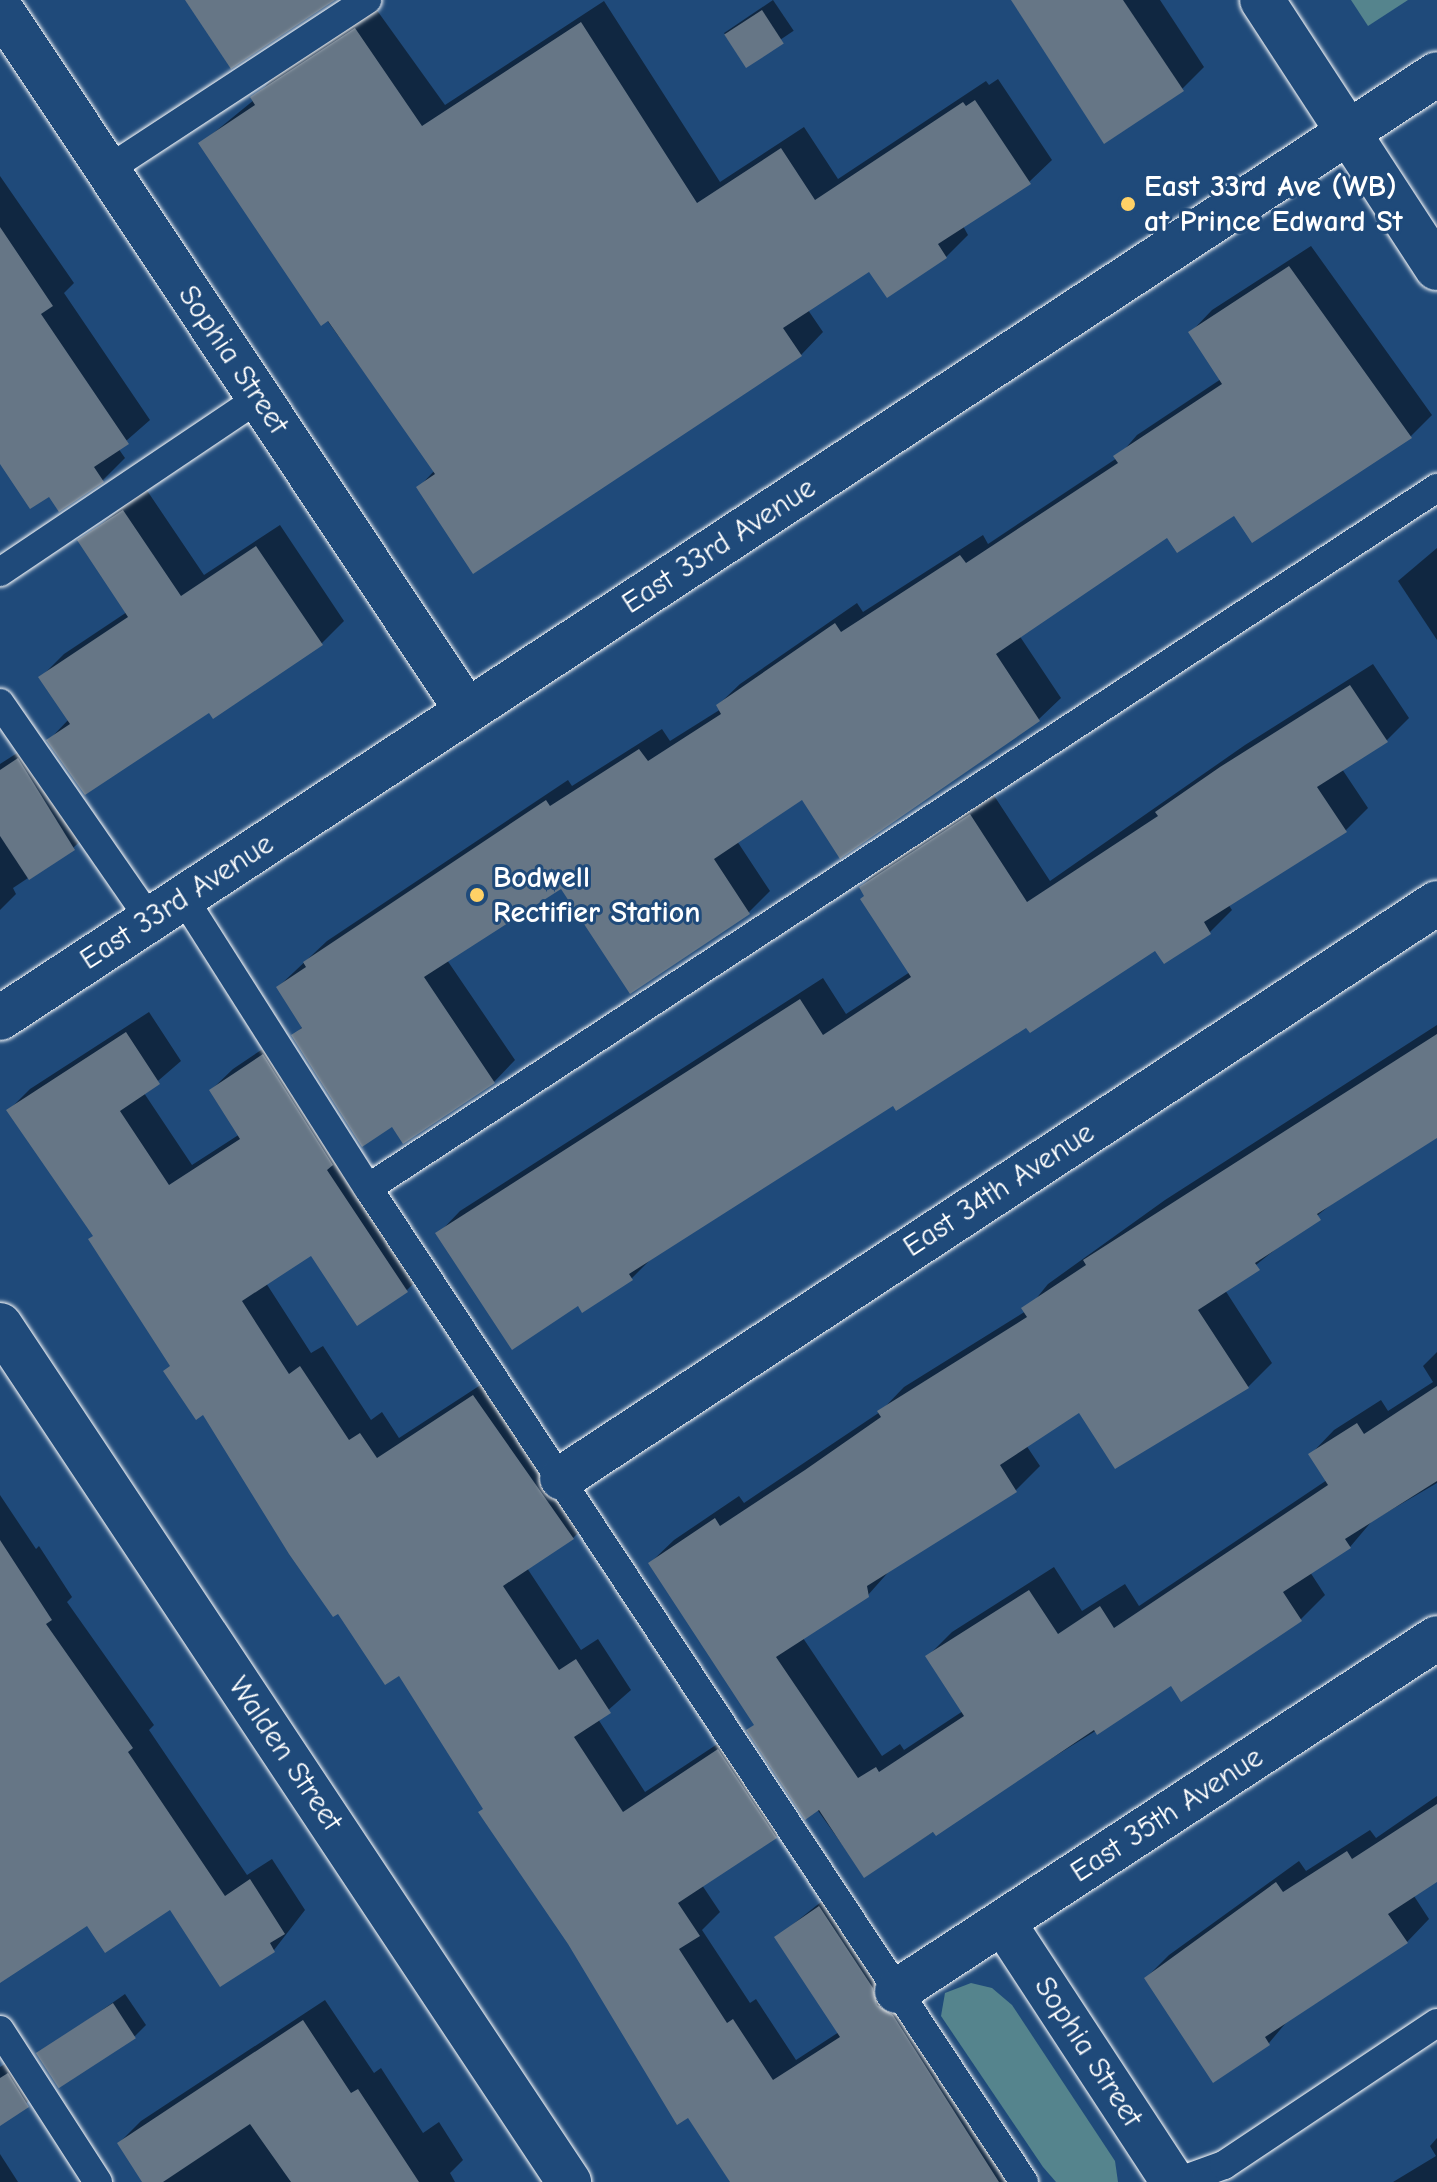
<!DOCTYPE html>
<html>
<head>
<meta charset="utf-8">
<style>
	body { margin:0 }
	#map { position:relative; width:1437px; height:2182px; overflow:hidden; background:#1f4a7a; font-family:"Comic Neue",sans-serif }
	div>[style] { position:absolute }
	.green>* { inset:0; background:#55848d }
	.shadow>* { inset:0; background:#0007; transform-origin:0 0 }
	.building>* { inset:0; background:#667686; transform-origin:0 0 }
	.roads { filter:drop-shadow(0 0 2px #fff) drop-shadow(0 0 2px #fff) }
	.lane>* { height:28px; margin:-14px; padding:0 14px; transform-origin:14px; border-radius:14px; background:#1f4a7a }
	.street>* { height:44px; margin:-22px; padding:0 22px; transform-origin:22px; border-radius:22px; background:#1f4a7a }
	.secondary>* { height:44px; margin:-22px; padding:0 22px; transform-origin:22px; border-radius:22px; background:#1f4a7a }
	.dots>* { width:22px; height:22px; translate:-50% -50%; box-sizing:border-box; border:4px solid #1f4a7a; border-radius:50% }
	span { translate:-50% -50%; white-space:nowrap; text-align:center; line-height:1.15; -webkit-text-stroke:6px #1f4a7a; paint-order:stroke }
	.poi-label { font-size:30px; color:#fff; font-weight:700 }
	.left { translate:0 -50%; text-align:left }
	.street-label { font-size:30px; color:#fff }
</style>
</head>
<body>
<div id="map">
	<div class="green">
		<i style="clip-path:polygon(1351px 0,1408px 0,1368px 26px)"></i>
		<i style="clip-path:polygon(971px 1983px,992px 1988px,1012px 2005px,1115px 2161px,1118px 2182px,1056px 2182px,1043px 2167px,941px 2016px,945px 1993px)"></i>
	</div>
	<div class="shadow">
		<i style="left:773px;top:0;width:37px;height:59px;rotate:56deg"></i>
		<i style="clip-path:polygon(1015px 0,1160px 0,1204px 67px,1182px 89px)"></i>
		<i style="clip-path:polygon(604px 1px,720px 182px,804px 127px,838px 179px,986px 81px,989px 85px,998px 79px,1052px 160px,1029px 182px,963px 226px,968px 235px,946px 257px,870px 269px,808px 310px,823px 332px,801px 355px,419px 487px,435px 470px,200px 144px,254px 100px,275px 75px,376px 9px,445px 105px)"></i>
		<i style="clip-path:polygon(0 176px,74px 283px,64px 293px,150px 420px,118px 448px,125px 458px,103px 480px,49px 494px,0 460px)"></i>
		<i style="clip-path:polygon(1311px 246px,1432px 415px,1411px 436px,1252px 540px,1235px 513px,1168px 536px,1019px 635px,1061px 698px,1039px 719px,841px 856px,803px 798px,737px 841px,770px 891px,748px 913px,562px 886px,447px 960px,515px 1060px,494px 1082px,392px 1124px,294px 1036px,303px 1026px,278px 987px,327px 941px,568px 780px,572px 786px,662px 729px,670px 741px,721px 709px,718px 705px,740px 684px,857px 603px,863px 612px,983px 535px,988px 544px,1117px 458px,1137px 435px,1221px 379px,1191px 332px,1212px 310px)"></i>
		<i style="clip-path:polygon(146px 489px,204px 575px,280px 525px,344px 621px,322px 643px,209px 710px,49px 740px,69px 719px,41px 677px,64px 654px,127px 612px,80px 541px)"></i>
		<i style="clip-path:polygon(1437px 548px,1437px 640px,1398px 581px)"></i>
		<i style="clip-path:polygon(1373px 664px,1409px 718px,1387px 740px,1342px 769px,1368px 808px,1345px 831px,1228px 904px,1232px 910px,1210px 932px,1155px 948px,894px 1103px,654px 1256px,631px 1279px,578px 1304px,438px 1234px,460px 1211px,823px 978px,846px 1014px,910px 972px,861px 887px,883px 865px,993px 794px,1050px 881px,1245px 745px)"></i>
		<i style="clip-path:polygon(39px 739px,94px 828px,73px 848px,13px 888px,16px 894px,0 910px,0 764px)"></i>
		<i style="clip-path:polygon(149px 1012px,181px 1061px,144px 1093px,192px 1165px,240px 1134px,211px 1090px,233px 1069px,285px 1034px,428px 1269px,407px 1290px,312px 1253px,266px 1283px,311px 1353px,323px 1346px,371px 1420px,382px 1412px,399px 1438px,496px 1375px,595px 1516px,573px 1538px,527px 1568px,581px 1650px,598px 1639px,631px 1690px,598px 1719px,645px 1792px,740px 1729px,797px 1815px,776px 1837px,702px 1885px,720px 1912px,702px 1930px,750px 2003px,756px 1999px,796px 2060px,839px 2032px,777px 1937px,841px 1886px,1034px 2182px,733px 2182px,399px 1673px,172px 1365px,95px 1235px,8px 1111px,30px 1089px)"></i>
		<i style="clip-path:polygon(1437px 1025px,1437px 1135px,1344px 1194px,1225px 1290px,1272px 1363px,1248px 1387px,1080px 1410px,1026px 1445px,1040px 1466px,1016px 1490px,892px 1568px,868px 1595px,803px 1638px,882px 1756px,900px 1744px,904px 1750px,963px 1711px,928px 1656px,952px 1632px,1054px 1567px,1082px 1611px,1125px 1584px,1139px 1606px,1327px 1480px,1311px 1454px,1334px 1430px,1381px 1400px,1388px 1411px,1433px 1382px,1423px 1366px,1437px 1352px,1437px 1483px,1372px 1521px,1350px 1547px,1310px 1572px,1325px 1595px,1301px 1619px,1181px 1699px,1171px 1684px,864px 1875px,756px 1724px,650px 1563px,674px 1540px,739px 1496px,744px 1503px,880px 1412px,904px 1387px,1026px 1311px,1048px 1284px,1165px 1200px)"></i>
		<i style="clip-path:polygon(0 1495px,36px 1549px,39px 1546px,72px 1597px,67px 1602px,154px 1725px,149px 1730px,247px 1875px,272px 1859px,305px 1910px,274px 1950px,221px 1984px,171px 1907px,87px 1923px,0 1956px)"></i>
		<i style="clip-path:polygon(1437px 1796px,1437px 1881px,1414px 1896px,1429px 1919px,1407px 1942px,1290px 2018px,1269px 2043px,1213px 2080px,1146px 1978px,1169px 1955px,1299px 1861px,1306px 1871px,1370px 1830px,1376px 1838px)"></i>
		<i style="clip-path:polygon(125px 1994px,146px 2025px,135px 2036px,38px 2055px)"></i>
		<i style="clip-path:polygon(325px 2000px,374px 2073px,381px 2068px,423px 2133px,439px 2122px,463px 2160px,450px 2173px,455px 2182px,145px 2182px,119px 2143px,141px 2121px)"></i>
		<i style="clip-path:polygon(27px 2050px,50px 2084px,0 2124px,0 2067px)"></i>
		<i style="clip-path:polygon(1437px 2138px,1437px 2182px,1393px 2182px,1436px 2156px,1430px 2146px)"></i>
		<i style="clip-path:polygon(0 2154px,18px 2182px,0 2182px)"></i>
	</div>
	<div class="building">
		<i style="clip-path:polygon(185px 0,335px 0,231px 69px)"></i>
		<i style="clip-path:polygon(1011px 0,1123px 0,1184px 91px,1104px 144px)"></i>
		<i style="left:762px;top:10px;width:40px;height:45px;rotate:57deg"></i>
		<i style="clip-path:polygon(581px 22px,697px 203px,781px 148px,815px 200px,963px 102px,966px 106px,975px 100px,1031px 184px,938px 244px,947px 258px,887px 298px,869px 272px,783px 328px,802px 356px,473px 574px,416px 487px,435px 474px,328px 321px,321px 326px,198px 143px,255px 105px,250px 97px,355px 28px,422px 126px)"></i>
		<i style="clip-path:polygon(0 227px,53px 306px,41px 314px,129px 444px,94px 467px,104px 482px,59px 512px,49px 497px,30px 509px,0 464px)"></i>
		<i style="clip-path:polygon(1289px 266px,1412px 438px,1252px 543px,1234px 516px,1177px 553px,1167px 538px,996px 654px,1040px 721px,840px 859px,802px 800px,714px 859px,750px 914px,630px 994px,561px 889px,424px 977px,495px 1083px,403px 1144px,392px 1127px,362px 1147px,291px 1035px,302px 1028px,276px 987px,306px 967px,303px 962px,546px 800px,550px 806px,639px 749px,648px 761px,721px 714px,716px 705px,835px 623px,841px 632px,960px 555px,966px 563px,1118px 463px,1113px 456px,1222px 384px,1188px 332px)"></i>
		<i style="clip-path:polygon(123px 510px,181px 596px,256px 546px,323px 645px,213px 719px,209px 713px,85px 795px,46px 740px,70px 724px,38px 677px,128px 617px,77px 540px)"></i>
		<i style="clip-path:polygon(1350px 685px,1388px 742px,1317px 787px,1347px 832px,1204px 922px,1211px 934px,1164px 964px,1155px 951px,1030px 1033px,1026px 1028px,896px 1111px,893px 1106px,629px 1274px,633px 1280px,582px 1313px,578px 1306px,512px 1350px,435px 1233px,800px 999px,823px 1035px,911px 977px,860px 899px,864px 896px,859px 887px,970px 814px,1027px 902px,1158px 816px,1155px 812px,1220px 767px)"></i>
		<i style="clip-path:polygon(18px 758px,75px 850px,29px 880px,0 836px,0 770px)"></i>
		<i style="clip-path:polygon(126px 1032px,160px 1084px,120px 1111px,169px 1185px,240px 1139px,209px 1090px,263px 1054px,333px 1165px,327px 1170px,408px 1292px,357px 1326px,311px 1256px,242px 1301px,289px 1374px,300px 1366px,349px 1440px,360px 1433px,377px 1458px,473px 1395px,574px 1539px,503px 1586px,559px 1670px,576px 1659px,611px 1713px,574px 1737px,623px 1812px,718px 1749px,777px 1838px,678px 1903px,700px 1936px,679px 1949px,727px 2023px,733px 2019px,773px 2080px,840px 2037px,774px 1937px,819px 1906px,873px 1988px,877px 2005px,893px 2015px,999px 2182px,730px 2182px,688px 2118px,677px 2125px,568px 1944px,478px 1812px,483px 1809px,399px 1676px,385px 1685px,338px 1614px,333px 1617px,289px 1554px,203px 1415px,196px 1420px,163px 1371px,170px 1366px,88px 1239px,93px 1236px,6px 1110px)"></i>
		<i style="clip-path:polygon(1437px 1034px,1437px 1138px,1317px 1214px,1321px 1220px,1255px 1263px,1260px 1270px,1198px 1310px,1249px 1388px,1115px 1469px,1079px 1413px,1000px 1465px,1017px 1492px,867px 1586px,869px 1597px,776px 1657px,858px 1778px,876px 1767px,879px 1772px,964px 1716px,925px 1656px,1029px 1590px,1058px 1634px,1100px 1606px,1114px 1628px,1328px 1485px,1308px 1454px,1357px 1423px,1364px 1434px,1437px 1386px,1437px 1481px,1345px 1539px,1351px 1548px,1283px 1592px,1302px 1621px,1181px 1702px,1171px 1686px,1097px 1735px,1094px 1730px,936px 1836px,933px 1832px,864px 1878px,819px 1810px,805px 1820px,746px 1730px,754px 1725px,648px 1563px,715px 1518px,720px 1526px,805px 1470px,881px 1417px,877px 1411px,1027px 1317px,1021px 1308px,1086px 1265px,1083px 1260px)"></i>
		<i style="clip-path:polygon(0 1540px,52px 1620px,46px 1624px,133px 1748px,128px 1752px,225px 1896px,250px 1879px,285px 1934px,270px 1943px,275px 1952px,220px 1987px,170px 1910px,105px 1953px,87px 1926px,0 1983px)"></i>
		<i style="clip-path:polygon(1437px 1804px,1437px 1882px,1388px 1914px,1408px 1943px,1265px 2037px,1270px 2045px,1213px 2083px,1144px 1978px,1276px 1882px,1283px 1892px,1347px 1851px,1352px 1859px)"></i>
		<i style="left:113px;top:2003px;width:42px;height:92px;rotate:57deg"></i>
		<i style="clip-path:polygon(303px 2020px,351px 2093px,358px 2089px,419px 2182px,291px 2182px,250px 2124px,163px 2182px,142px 2182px,117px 2143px)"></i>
		<i style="clip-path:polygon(8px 2073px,29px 2107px,0 2126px,0 2078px)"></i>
	</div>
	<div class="roads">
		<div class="lane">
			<i style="left:107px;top:170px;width:311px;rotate:-33.2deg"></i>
			<i style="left:0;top:572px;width:312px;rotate:-33.9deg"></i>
			<i style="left:0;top:703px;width:264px;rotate:55.3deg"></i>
			<i style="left:183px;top:897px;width:345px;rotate:57.6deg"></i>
			<i style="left:368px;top:1188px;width:1191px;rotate:56.58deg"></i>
			<i style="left:368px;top:1188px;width:1278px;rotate:-33.22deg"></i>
			<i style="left:0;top:2030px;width:181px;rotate:57.2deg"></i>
			<i style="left:1177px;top:2182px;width:50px;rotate:-19.9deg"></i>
			<i style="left:1224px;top:2165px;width:256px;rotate:-33.7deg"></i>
		</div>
		<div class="street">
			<i style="left:1262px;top:0;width:320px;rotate:56.9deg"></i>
			<i style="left:0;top:8px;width:844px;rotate:56.4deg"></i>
			<i style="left:0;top:1325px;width:1029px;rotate:56.42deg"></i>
			<i style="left:562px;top:1478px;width:1047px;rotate:-33.31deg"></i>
			<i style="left:1003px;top:1922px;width:311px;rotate:56.8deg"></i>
			<i style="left:897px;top:1991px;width:645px;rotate:-33.17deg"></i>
		</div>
		<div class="secondary">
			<i style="left:0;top:1018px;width:1719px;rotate:-33.3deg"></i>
		</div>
	</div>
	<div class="dots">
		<i style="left:1128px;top:204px;background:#ffd166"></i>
		<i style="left:477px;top:895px;background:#ffd166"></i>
	</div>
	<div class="poi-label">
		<span class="left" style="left:1144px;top:204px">East 33rd Ave (WB)<br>at Prince Edward St</span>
		<span class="left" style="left:493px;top:895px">Bodwell<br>Rectifier Station</span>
	</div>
	<div class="street-label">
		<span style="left:233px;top:360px;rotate:56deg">Sophia Street</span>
		<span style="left:719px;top:546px;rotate:-33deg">East 33rd Avenue</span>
		<span style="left:177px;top:902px;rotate:-33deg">East 33rd Avenue</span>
		<span style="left:999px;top:1190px;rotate:-33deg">East 34th Avenue</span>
		<span style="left:285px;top:1754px;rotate:56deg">Walden Street</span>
		<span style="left:1167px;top:1815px;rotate:-33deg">East 35th Avenue</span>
		<span style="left:1088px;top:2052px;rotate:57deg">Sophia Street</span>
	</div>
</div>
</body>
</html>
